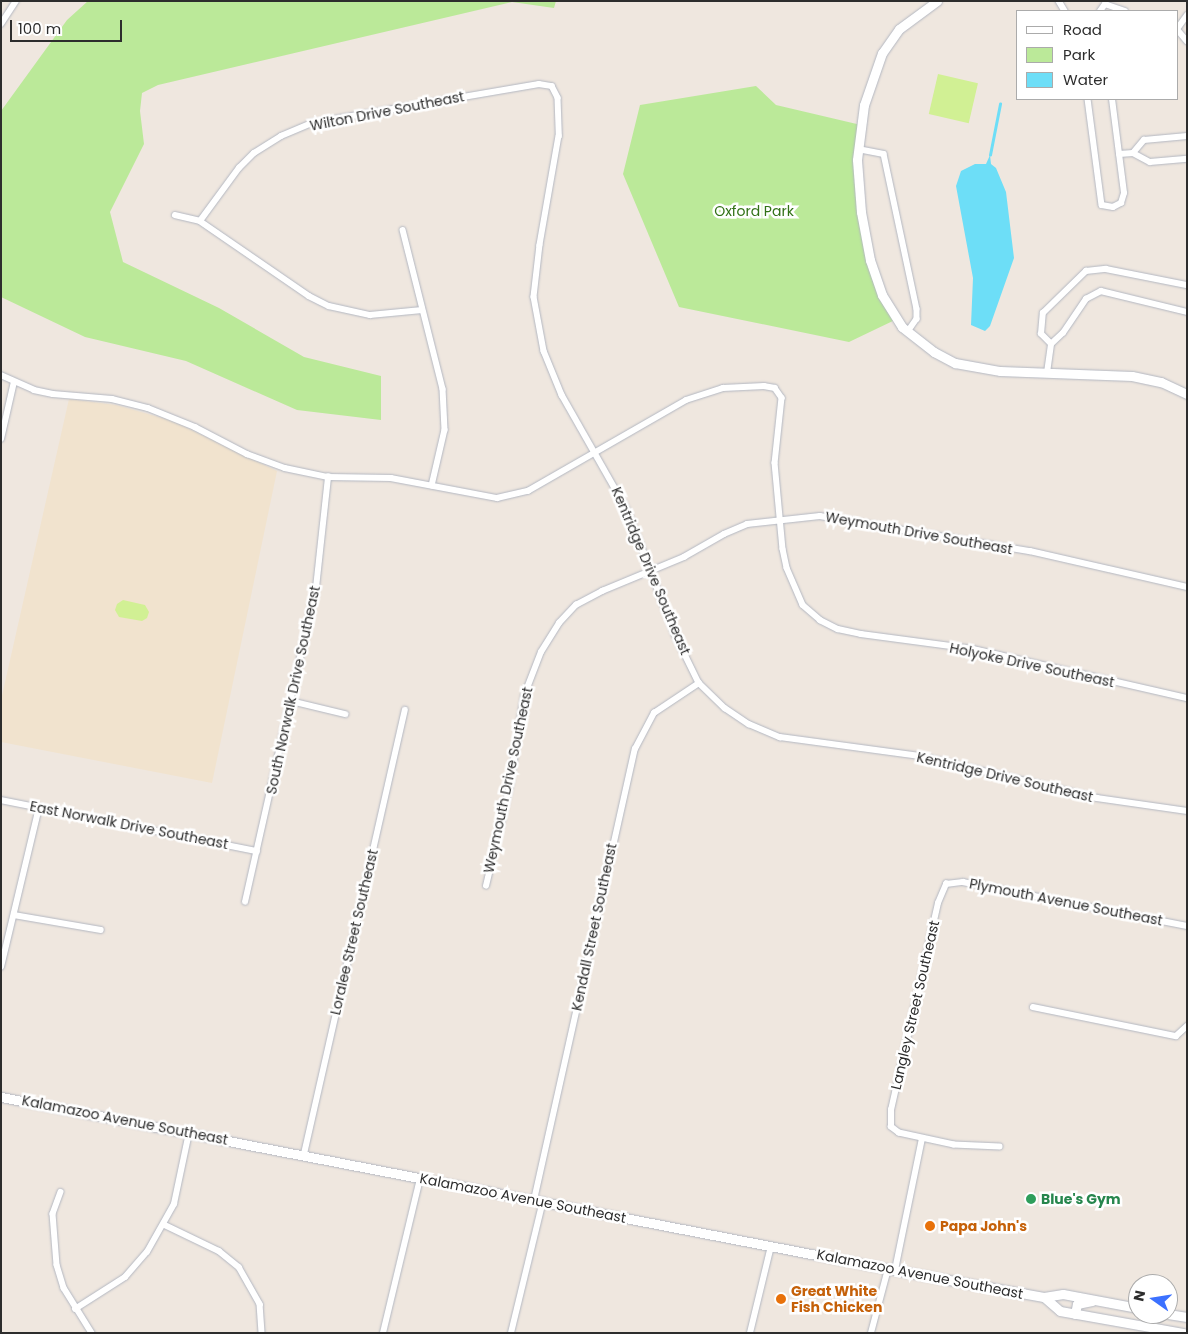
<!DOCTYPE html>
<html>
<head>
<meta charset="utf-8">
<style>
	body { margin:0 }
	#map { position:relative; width:1188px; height:1334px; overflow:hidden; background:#efe7df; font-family:Poppins,sans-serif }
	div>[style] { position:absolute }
	.education>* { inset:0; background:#f1e3ce }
	.green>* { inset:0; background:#bbe999 }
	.pitch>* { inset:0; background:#d1f094; transform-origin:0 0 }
	.water>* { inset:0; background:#6ddef7 }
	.stream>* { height:2.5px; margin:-1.25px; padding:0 1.25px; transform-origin:1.25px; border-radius:1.25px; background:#6ddef7 }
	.roads { filter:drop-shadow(0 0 1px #b3b7c1) drop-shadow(0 0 1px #b3b7c1) }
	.street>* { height:5.5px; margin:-2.75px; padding:0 2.75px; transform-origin:2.75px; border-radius:2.75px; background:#fff }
	.secondary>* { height:9px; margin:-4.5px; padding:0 4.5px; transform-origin:4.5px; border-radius:4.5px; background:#fff }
	.dots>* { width:14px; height:14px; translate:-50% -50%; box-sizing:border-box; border:2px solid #fff; border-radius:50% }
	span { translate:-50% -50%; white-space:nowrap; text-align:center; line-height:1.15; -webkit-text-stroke:5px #fff; paint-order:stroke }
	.street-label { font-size:14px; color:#2d2d2d }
	.park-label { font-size:14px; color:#317116 }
	.leisure-label { font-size:14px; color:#27864d; font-weight:700 }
	.left { translate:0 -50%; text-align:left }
	.food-label { font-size:14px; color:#c56008; font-weight:700 }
	.frame { position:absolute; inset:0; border:2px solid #2d2d2d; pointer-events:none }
	.legend { position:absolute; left:1016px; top:10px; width:162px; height:90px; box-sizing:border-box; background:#fff; border:1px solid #ababab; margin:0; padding:6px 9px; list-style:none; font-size:15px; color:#2d2d2d }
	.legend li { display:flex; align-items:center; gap:10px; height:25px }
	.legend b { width:25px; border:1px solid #ababab }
	.north { position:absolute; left:1128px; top:1274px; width:50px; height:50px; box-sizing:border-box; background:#fff; border:1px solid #ababab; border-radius:50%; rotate:283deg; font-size:14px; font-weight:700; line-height:20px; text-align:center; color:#2d2d2d }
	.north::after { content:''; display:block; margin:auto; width:18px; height:22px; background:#3c71ff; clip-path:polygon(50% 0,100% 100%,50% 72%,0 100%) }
	.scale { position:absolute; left:10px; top:20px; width:112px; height:22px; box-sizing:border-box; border:2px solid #2d2d2d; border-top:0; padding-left:6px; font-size:15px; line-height:18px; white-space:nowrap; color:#2d2d2d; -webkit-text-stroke:4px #fff; paint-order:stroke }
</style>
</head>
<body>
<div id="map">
	<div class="education">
		<i style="clip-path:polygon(69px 399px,116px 405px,173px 421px,277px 471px,212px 783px,1px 742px,1px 700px)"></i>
	</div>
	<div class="green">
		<i style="clip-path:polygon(88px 1px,556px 1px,554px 8px,512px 2px,158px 85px,142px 93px,140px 111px,144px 144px,110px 212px,123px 262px,219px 308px,304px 357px,381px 376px,381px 420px,297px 410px,186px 361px,85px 337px,1px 297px,1px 111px,67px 20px)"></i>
		<i style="clip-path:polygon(756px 86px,776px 105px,861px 125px,858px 149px,870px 260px,897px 319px,849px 342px,679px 307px,623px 174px,640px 105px)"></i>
	</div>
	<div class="pitch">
		<i style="left:938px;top:74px;width:41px;height:41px;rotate:13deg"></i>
		<i style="clip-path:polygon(123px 600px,145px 605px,149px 612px,147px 618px,142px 621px,119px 617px,115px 610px,117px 604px)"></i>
	</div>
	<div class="water">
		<i style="clip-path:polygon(990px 155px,991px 164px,996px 168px,1006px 192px,1014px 258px,990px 326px,985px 331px,971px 325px,973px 278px,956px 186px,961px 171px,975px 164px,986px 164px)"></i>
	</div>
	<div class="stream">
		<i style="left:990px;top:155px;width:52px;rotate:-78.9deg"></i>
	</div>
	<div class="roads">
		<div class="street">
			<i style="left:1059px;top:1px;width:12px;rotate:59deg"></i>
			<i style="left:1100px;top:11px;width:9px;rotate:-54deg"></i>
			<i style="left:1105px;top:4px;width:21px;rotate:19deg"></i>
			<i style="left:1px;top:24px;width:27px;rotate:-57deg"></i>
			<i style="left:1177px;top:29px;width:17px;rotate:-54deg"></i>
			<i style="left:1177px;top:29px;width:16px;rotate:50deg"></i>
			<i style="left:1088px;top:99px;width:107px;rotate:82.5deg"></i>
			<i style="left:1102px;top:205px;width:11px;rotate:10deg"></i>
			<i style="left:1113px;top:207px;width:9px;rotate:-27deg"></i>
			<i style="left:1121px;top:203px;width:10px;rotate:-73deg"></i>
			<i style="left:1124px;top:193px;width:95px;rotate:-97.3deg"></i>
			<i style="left:858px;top:149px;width:26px;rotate:11deg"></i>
			<i style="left:884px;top:154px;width:158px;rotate:78deg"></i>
			<i style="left:917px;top:309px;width:10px;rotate:90deg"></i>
			<i style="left:917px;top:319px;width:16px;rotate:125deg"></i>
			<i style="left:1133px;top:153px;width:17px;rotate:-50deg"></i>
			<i style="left:1144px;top:140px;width:43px;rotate:-5.3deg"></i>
			<i style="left:1119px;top:154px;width:14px;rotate:-4deg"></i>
			<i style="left:1133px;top:153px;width:19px;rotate:28deg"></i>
			<i style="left:1150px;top:162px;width:37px;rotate:-5deg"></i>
			<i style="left:175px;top:215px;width:26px;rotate:13deg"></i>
			<i style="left:200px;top:221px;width:132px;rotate:34.5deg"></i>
			<i style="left:309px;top:296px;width:22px;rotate:27deg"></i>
			<i style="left:329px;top:306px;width:42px;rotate:12.4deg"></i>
			<i style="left:370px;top:315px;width:52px;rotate:-5.5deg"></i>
			<i style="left:200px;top:221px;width:66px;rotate:-53.7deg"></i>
			<i style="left:239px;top:168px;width:21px;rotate:-45deg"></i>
			<i style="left:254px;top:153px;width:32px;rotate:-32deg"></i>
			<i style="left:281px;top:136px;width:33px;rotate:-23deg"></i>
			<i style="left:311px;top:123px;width:231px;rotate:-9.7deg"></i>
			<i style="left:539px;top:84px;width:13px;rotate:9deg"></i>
			<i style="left:552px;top:86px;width:13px;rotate:63deg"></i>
			<i style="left:558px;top:98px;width:38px;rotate:88deg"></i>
			<i style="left:559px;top:136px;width:111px;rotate:99.9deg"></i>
			<i style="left:540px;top:245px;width:52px;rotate:96.6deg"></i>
			<i style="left:534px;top:297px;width:55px;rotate:79.5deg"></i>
			<i style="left:544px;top:351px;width:48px;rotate:67.8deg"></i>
			<i style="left:562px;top:395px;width:133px;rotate:60.4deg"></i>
			<i style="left:628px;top:511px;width:132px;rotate:69.1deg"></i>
			<i style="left:675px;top:634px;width:55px;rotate:63.9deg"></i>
			<i style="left:699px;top:683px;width:36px;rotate:44deg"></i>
			<i style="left:725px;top:708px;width:29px;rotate:34deg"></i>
			<i style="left:749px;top:724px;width:34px;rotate:23deg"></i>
			<i style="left:780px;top:737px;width:141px;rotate:7.7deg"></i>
			<i style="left:920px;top:756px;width:182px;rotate:13.3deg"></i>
			<i style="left:1097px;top:798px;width:91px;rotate:8.2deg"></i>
			<i style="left:403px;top:230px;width:164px;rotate:75.9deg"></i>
			<i style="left:443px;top:389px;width:41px;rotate:87.2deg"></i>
			<i style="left:445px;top:430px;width:57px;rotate:103.1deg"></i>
			<i style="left:1051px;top:344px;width:14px;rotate:-135deg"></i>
			<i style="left:1041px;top:334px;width:21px;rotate:-85deg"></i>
			<i style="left:1043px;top:313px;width:60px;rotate:-44.3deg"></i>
			<i style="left:1086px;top:271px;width:20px;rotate:-6deg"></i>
			<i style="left:1106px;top:269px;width:83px;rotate:11.2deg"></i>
			<i style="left:1047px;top:373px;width:29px;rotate:-82deg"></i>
			<i style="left:1051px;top:344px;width:16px;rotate:-43deg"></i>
			<i style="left:1063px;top:333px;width:41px;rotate:-55.9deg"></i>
			<i style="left:1086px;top:299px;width:17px;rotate:-28deg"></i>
			<i style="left:1101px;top:291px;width:89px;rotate:13.7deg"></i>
			<i style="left:1px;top:375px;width:36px;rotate:24deg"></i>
			<i style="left:34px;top:390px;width:19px;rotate:12deg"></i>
			<i style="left:53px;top:394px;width:59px;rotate:4.8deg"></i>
			<i style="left:112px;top:399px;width:37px;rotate:14deg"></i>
			<i style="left:148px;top:408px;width:51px;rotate:22deg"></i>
			<i style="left:195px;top:427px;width:59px;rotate:27.4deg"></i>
			<i style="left:247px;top:454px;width:40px;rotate:20.2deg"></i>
			<i style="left:285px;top:468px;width:44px;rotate:11.8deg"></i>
			<i style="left:328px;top:477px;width:63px;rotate:0.9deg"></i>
			<i style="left:391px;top:478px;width:108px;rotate:10.7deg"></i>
			<i style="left:497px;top:498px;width:32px;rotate:-13deg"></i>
			<i style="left:528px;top:491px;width:182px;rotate:-29.9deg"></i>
			<i style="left:686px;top:400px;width:39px;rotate:-18deg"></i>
			<i style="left:723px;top:388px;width:41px;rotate:-2.8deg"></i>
			<i style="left:764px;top:386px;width:11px;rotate:10deg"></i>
			<i style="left:775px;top:388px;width:12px;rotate:55deg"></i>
			<i style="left:782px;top:398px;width:65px;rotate:96.1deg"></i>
			<i style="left:775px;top:463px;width:86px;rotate:84.7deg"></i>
			<i style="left:783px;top:549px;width:19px;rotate:78deg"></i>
			<i style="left:787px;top:568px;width:40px;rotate:66.6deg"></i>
			<i style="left:803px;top:605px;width:23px;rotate:41deg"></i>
			<i style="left:820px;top:620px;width:20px;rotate:27deg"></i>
			<i style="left:838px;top:629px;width:24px;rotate:12deg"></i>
			<i style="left:861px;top:634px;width:113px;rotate:7.6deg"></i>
			<i style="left:973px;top:649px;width:220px;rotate:12.9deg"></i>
			<i style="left:1px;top:439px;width:58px;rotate:-77.2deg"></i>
			<i style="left:291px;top:701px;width:56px;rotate:13.5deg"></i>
			<i style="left:1px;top:800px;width:261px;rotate:11.3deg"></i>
			<i style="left:486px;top:886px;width:104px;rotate:-76.6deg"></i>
			<i style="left:510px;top:785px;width:90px;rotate:-81.1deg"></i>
			<i style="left:524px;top:696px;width:47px;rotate:-68.9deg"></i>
			<i style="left:541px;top:652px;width:34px;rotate:-58deg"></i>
			<i style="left:559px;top:623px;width:25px;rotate:-47deg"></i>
			<i style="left:576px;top:605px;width:30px;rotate:-28deg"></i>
			<i style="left:602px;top:591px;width:89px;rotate:-22.5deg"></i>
			<i style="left:684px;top:557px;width:46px;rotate:-29.9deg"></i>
			<i style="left:724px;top:534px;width:25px;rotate:-23deg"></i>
			<i style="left:747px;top:524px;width:73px;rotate:-6.3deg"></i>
			<i style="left:820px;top:516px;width:213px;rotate:9.5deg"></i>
			<i style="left:1030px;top:551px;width:161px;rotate:12.9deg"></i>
			<i style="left:245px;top:902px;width:322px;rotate:-77.3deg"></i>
			<i style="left:316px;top:588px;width:112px;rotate:-83.8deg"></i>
			<i style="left:14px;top:915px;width:88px;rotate:9.8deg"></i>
			<i style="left:1px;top:967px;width:164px;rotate:-76.6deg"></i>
			<i style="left:1033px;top:1007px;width:146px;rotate:11.5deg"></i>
			<i style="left:1176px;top:1036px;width:15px;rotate:-42deg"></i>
			<i style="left:1000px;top:1147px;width:46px;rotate:-177.5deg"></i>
			<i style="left:954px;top:1145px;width:56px;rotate:-167.7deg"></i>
			<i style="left:899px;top:1133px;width:10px;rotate:-143deg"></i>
			<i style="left:891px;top:1127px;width:17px;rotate:-90deg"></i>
			<i style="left:891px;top:1110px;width:212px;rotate:-77.2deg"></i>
			<i style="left:938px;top:903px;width:21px;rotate:-67deg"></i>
			<i style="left:946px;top:884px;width:17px;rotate:-7deg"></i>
			<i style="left:963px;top:882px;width:228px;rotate:11.1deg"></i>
			<i style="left:304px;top:1154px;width:455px;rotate:-77.2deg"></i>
			<i style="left:61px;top:1192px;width:23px;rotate:110deg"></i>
			<i style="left:53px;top:1214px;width:51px;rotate:85.5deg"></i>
			<i style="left:57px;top:1265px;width:24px;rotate:73deg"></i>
			<i style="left:64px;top:1288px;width:53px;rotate:58.1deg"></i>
			<i style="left:534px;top:1200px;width:462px;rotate:-77.4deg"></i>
			<i style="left:635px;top:749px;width:41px;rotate:-62.2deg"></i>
			<i style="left:654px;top:713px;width:54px;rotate:-33.7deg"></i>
			<i style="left:165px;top:1225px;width:60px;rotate:25.7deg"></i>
			<i style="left:219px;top:1251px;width:26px;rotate:39deg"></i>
			<i style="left:239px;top:1267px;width:43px;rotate:60.4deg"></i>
			<i style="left:260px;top:1304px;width:29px;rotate:86deg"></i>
			<i style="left:895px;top:1270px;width:134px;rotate:-78.4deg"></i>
			<i style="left:75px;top:1309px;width:59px;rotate:-32.6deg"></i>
			<i style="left:125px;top:1277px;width:33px;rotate:-49deg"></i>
			<i style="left:147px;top:1252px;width:55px;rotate:-60.6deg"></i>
			<i style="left:174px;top:1204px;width:73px;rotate:-78.1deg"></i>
			<i style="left:383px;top:1333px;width:158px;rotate:-76.5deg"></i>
			<i style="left:511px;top:1333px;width:136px;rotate:-76.4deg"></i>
			<i style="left:750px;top:1333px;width:89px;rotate:-76.4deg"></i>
			<i style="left:871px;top:1333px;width:66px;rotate:-75.1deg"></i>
		</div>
		<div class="secondary">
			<i style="left:937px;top:1px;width:47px;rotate:143.6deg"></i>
			<i style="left:899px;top:29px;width:29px;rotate:125deg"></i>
			<i style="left:882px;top:53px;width:55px;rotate:109.1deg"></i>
			<i style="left:864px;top:105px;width:55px;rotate:97.3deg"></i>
			<i style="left:857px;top:160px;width:52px;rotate:85.6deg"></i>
			<i style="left:861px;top:212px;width:49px;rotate:79.4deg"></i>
			<i style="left:870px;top:260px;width:37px;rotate:71deg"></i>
			<i style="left:882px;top:295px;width:38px;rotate:58deg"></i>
			<i style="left:902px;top:327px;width:41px;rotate:38deg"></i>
			<i style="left:934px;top:352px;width:24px;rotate:28deg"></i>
			<i style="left:955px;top:363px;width:46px;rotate:10.1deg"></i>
			<i style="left:1000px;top:371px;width:132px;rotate:2.2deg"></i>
			<i style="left:1132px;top:376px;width:30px;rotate:12deg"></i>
			<i style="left:1161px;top:382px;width:29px;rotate:25deg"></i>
			<i style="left:1px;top:1097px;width:904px;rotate:10.97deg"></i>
			<i style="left:888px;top:1269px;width:158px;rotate:10.2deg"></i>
			<i style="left:1044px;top:1297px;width:19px;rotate:-9deg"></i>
			<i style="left:1063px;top:1294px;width:76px;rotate:10.6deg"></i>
			<i style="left:1044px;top:1297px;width:21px;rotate:41deg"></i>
			<i style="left:1060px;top:1311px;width:126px;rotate:10.1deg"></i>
			<i style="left:1075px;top:1314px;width:10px;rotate:-79deg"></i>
			<i style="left:1077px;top:1304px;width:15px;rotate:-11deg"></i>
			<i style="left:1168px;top:1314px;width:19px;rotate:9deg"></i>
		</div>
	</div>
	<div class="dots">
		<i style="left:1031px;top:1199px;background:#2e9e5b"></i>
		<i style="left:930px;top:1226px;background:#e8710a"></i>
		<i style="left:781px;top:1299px;background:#e8710a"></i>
	</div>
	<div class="street-label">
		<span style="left:387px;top:111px;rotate:-11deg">Wilton Drive Southeast</span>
		<span style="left:919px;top:533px;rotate:10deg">Weymouth Drive Southeast</span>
		<span style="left:651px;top:571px;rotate:67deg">Kentridge Drive Southeast</span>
		<span style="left:1032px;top:665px;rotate:12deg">Holyoke Drive Southeast</span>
		<span style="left:293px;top:690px;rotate:-78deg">South Norwalk Drive Southeast</span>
		<span style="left:1005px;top:777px;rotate:13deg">Kentridge Drive Southeast</span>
		<span style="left:508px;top:780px;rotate:-78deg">Weymouth Drive Southeast</span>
		<span style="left:129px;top:825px;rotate:11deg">East Norwalk Drive Southeast</span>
		<span style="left:1066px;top:902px;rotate:11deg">Plymouth Avenue Southeast</span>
		<span style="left:594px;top:927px;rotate:-78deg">Kendall Street Southeast</span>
		<span style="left:354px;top:932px;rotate:-77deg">Loralee Street Southeast</span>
		<span style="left:915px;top:1005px;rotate:-77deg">Langley Street Southeast</span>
		<span style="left:125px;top:1120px;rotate:11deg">Kalamazoo Avenue Southeast</span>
		<span style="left:523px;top:1198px;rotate:11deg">Kalamazoo Avenue Southeast</span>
		<span style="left:920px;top:1274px;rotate:11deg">Kalamazoo Avenue Southeast</span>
	</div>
	<div class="park-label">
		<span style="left:754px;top:211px">Oxford Park</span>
	</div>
	<div class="leisure-label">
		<span class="left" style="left:1041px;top:1199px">Blue's Gym</span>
	</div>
	<div class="food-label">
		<span class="left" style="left:940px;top:1226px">Papa John's</span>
		<span class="left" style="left:791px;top:1299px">Great White<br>Fish Chicken</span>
	</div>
	<div class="frame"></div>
	<ul class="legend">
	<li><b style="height:6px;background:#fff"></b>Road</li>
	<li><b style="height:14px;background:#bbe999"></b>Park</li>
	<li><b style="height:14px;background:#6ddef7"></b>Water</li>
	</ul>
	<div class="north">N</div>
	<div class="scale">100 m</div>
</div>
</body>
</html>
